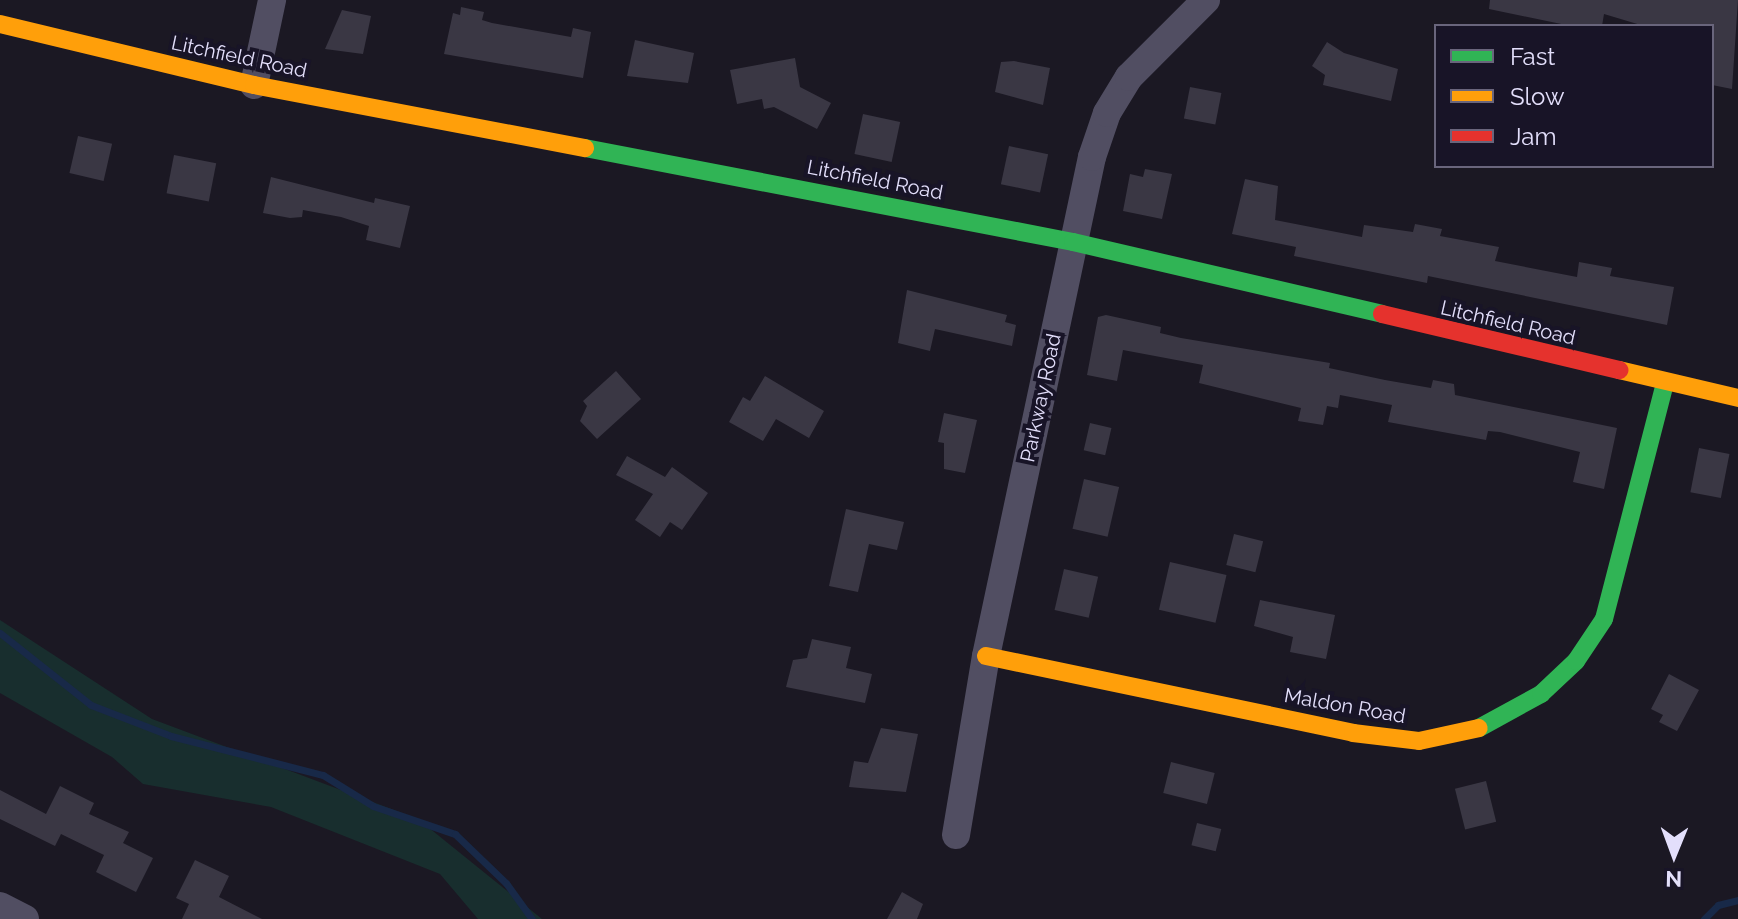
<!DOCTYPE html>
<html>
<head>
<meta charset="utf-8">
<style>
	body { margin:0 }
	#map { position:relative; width:1738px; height:919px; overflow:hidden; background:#1b1823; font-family:Raleway,sans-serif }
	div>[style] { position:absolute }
	.green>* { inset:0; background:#182e2e }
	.stream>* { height:7px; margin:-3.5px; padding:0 3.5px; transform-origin:3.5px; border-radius:3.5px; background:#182948 }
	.building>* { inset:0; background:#3a3744; transform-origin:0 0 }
	.street>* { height:28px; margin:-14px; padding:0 14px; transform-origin:14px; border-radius:14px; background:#514e62 }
	.fast>* { height:18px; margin:-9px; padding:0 9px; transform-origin:9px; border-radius:9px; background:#30b455 }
	.slow>* { height:18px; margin:-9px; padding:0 9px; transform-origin:9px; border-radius:9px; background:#ff9f0a }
	.jam>* { height:18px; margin:-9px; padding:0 9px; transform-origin:9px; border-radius:9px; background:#e5322d }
	span { translate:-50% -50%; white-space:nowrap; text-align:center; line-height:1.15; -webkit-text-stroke:8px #181427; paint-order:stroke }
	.street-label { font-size:20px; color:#e3dffb }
	.legend { position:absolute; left:1434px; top:24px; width:280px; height:144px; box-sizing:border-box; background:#181427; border:2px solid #69657c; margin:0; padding:10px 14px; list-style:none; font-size:24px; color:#e3dffb }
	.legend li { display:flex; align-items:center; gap:16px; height:40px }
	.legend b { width:40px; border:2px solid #69657c }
	.north { position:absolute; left:1634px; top:815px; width:80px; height:80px; -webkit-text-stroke:6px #181427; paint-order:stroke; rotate:181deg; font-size:22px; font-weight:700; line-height:32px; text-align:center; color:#e3dffb }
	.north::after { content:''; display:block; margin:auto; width:28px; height:36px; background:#e3dffb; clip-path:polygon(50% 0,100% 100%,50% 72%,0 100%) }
</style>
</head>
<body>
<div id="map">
	<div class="green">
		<i style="clip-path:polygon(0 620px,152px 719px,418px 819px,542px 919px,478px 919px,440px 874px,271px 807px,143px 784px,112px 757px,0 693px)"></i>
	</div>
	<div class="stream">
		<i style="left:0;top:633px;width:116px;rotate:38.4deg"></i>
		<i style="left:91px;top:705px;width:86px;rotate:21.2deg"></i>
		<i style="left:171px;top:736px;width:157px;rotate:14.4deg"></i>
		<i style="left:323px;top:775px;width:59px;rotate:31.8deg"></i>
		<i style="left:373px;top:806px;width:87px;rotate:18.9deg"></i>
		<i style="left:455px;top:834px;width:71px;rotate:43.9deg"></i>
		<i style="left:506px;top:883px;width:44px;rotate:54.2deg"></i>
		<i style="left:1704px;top:919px;width:20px;rotate:-45deg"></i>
		<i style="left:1718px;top:905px;width:21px;rotate:-14deg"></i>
	</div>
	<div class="building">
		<i style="clip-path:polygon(1490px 0,1738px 0,1732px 89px,1712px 85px,1712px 26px,1644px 26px,1604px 14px,1602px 26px,1571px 26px,1489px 9px)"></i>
		<i style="clip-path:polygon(461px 7px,484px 12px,482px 20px,492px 23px,571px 37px,573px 28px,591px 32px,583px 78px,444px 54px,453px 13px,460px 15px)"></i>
		<i style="clip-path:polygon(342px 10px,371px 16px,363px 54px,325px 49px)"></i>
		<i style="clip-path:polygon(635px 40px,694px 53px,688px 83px,627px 76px)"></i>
		<i style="clip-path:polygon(1327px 42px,1344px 53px,1398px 69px,1391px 101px,1323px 85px,1325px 75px,1312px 66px)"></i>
		<i style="clip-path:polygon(795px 58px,800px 87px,831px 103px,817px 129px,774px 107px,764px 109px,762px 99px,737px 104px,730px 70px)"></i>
		<i style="clip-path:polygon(1014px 61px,1050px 68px,1043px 105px,995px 92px,1001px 62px)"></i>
		<i style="left:1190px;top:87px;width:32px;height:32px;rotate:11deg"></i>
		<i style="left:863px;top:114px;width:38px;height:41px;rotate:12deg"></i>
		<i style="left:78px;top:136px;width:35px;height:38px;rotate:13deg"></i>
		<i style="left:1009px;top:146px;width:40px;height:39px;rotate:12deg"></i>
		<i style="left:174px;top:155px;width:43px;height:39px;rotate:11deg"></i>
		<i style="clip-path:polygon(1145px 169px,1172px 174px,1162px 219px,1123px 211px,1130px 174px,1143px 177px)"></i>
		<i style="clip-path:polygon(271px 177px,374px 203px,375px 198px,410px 206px,400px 248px,366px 240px,369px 226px,341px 217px,303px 210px,302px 217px,290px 218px,263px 213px)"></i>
		<i style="clip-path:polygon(1245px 179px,1278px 186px,1275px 220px,1362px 237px,1364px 225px,1413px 232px,1415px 224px,1442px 229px,1440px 236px,1499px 247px,1495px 261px,1577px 277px,1579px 262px,1612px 268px,1610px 276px,1674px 287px,1667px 325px,1428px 276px,1427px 283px,1294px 256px,1296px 247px,1232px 234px)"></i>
		<i style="clip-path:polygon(907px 290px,1007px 315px,1005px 322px,1016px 325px,1012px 346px,935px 329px,930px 351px,898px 343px)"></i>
		<i style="clip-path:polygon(1106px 315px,1161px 327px,1160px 333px,1181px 338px,1330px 363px,1329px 368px,1385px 380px,1431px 388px,1433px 380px,1454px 384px,1455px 395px,1617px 428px,1604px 489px,1573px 482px,1580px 452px,1500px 432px,1488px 431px,1486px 440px,1388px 422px,1392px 405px,1340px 395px,1338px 408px,1327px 406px,1323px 425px,1298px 421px,1301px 408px,1199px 383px,1203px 365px,1123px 350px,1117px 381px,1087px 375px,1098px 317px)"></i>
		<i style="clip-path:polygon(616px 371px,641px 399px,597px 439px,580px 421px,587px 406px,583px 401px)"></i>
		<i style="clip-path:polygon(765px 376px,824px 411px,809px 438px,776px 419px,763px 441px,729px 422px,743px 397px,750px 401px)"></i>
		<i style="clip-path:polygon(944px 413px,977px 420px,965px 473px,944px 469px,944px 443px,938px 442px)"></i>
		<i style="left:1090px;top:423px;width:22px;height:28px;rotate:13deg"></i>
		<i style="left:1699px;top:448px;width:31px;height:45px;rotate:11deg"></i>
		<i style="clip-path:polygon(627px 456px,665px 477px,672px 467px,708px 493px,682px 530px,670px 522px,660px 537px,635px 520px,653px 494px,616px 475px)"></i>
		<i style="left:1084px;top:479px;width:36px;height:51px;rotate:13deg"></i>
		<i style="clip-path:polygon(846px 509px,904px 522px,897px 550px,869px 544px,858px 592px,829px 586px)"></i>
		<i style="left:1234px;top:534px;width:30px;height:32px;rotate:14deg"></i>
		<i style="left:1170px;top:562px;width:58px;height:49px;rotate:13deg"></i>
		<i style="left:1064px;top:569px;width:35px;height:42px;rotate:13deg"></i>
		<i style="clip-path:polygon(1260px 600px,1335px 615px,1326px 659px,1290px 652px,1293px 637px,1254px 626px)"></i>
		<i style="clip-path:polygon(812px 639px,851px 647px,846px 668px,872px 674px,865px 703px,786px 687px,793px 660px,807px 658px)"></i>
		<i style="clip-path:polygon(1669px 674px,1699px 690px,1677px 731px,1659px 722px,1663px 715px,1651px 709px)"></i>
		<i style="clip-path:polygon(881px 728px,918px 734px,906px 792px,849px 787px,854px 761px,868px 763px)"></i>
		<i style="left:1171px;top:762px;width:45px;height:32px;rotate:14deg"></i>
		<i style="left:1486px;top:781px;width:42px;height:32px;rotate:76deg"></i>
		<i style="clip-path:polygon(60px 786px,94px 803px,89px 814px,129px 832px,123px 843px,153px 858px,136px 892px,96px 872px,104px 855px,61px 834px,55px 846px,0 819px,0 790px,46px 814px)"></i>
		<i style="left:1197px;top:823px;width:25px;height:23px;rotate:14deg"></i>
		<i style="clip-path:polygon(195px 860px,229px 876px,219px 897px,262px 919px,182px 919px,189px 904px,176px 898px)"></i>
		<i style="clip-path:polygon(902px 892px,923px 904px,917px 919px,887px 919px)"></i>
	</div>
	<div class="street">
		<i style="left:254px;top:85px;width:87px;rotate:-78deg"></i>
		<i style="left:956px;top:835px;width:181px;rotate:-80.5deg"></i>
		<i style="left:986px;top:656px;width:510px;rotate:-78.01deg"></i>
		<i style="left:1092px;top:157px;width:46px;rotate:-71.2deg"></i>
		<i style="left:1107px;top:113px;width:42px;rotate:-58.6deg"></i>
		<i style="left:1129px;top:77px;width:109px;rotate:-45deg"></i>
		<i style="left:0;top:906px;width:28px;rotate:27deg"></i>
	</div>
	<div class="fast">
		<i style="left:585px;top:148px;width:497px;rotate:10.9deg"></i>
		<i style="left:1073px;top:242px;width:317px;rotate:13.1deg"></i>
		<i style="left:1479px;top:728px;width:71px;rotate:-28.7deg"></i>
		<i style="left:1541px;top:694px;width:48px;rotate:-43.3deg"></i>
		<i style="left:1576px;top:661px;width:50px;rotate:-56.3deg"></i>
		<i style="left:1604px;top:619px;width:244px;rotate:-75.5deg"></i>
	</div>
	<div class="slow">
		<i style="left:0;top:24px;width:261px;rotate:13.5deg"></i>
		<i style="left:254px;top:85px;width:337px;rotate:10.8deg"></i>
		<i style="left:1619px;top:370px;width:122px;rotate:13.2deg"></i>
		<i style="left:986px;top:656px;width:375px;rotate:11.8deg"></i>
		<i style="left:1353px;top:733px;width:66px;rotate:6.9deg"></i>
		<i style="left:1419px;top:741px;width:61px;rotate:-12.2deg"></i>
	</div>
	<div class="jam">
		<i style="left:1382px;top:314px;width:244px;rotate:13.3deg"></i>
	</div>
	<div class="street-label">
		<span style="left:239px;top:57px;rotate:12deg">Litchfield Road</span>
		<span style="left:875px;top:180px;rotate:11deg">Litchfield Road</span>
		<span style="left:1508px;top:323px;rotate:13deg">Litchfield Road</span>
		<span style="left:1041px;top:398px;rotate:-78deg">Parkway Road</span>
		<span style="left:1345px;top:706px;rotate:10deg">Maldon Road</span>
	</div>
	<ul class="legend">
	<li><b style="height:10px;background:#30b455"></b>Fast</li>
	<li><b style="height:10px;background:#ff9f0a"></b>Slow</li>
	<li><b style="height:10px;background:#e5322d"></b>Jam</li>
	</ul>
	<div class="north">N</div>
</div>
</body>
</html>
